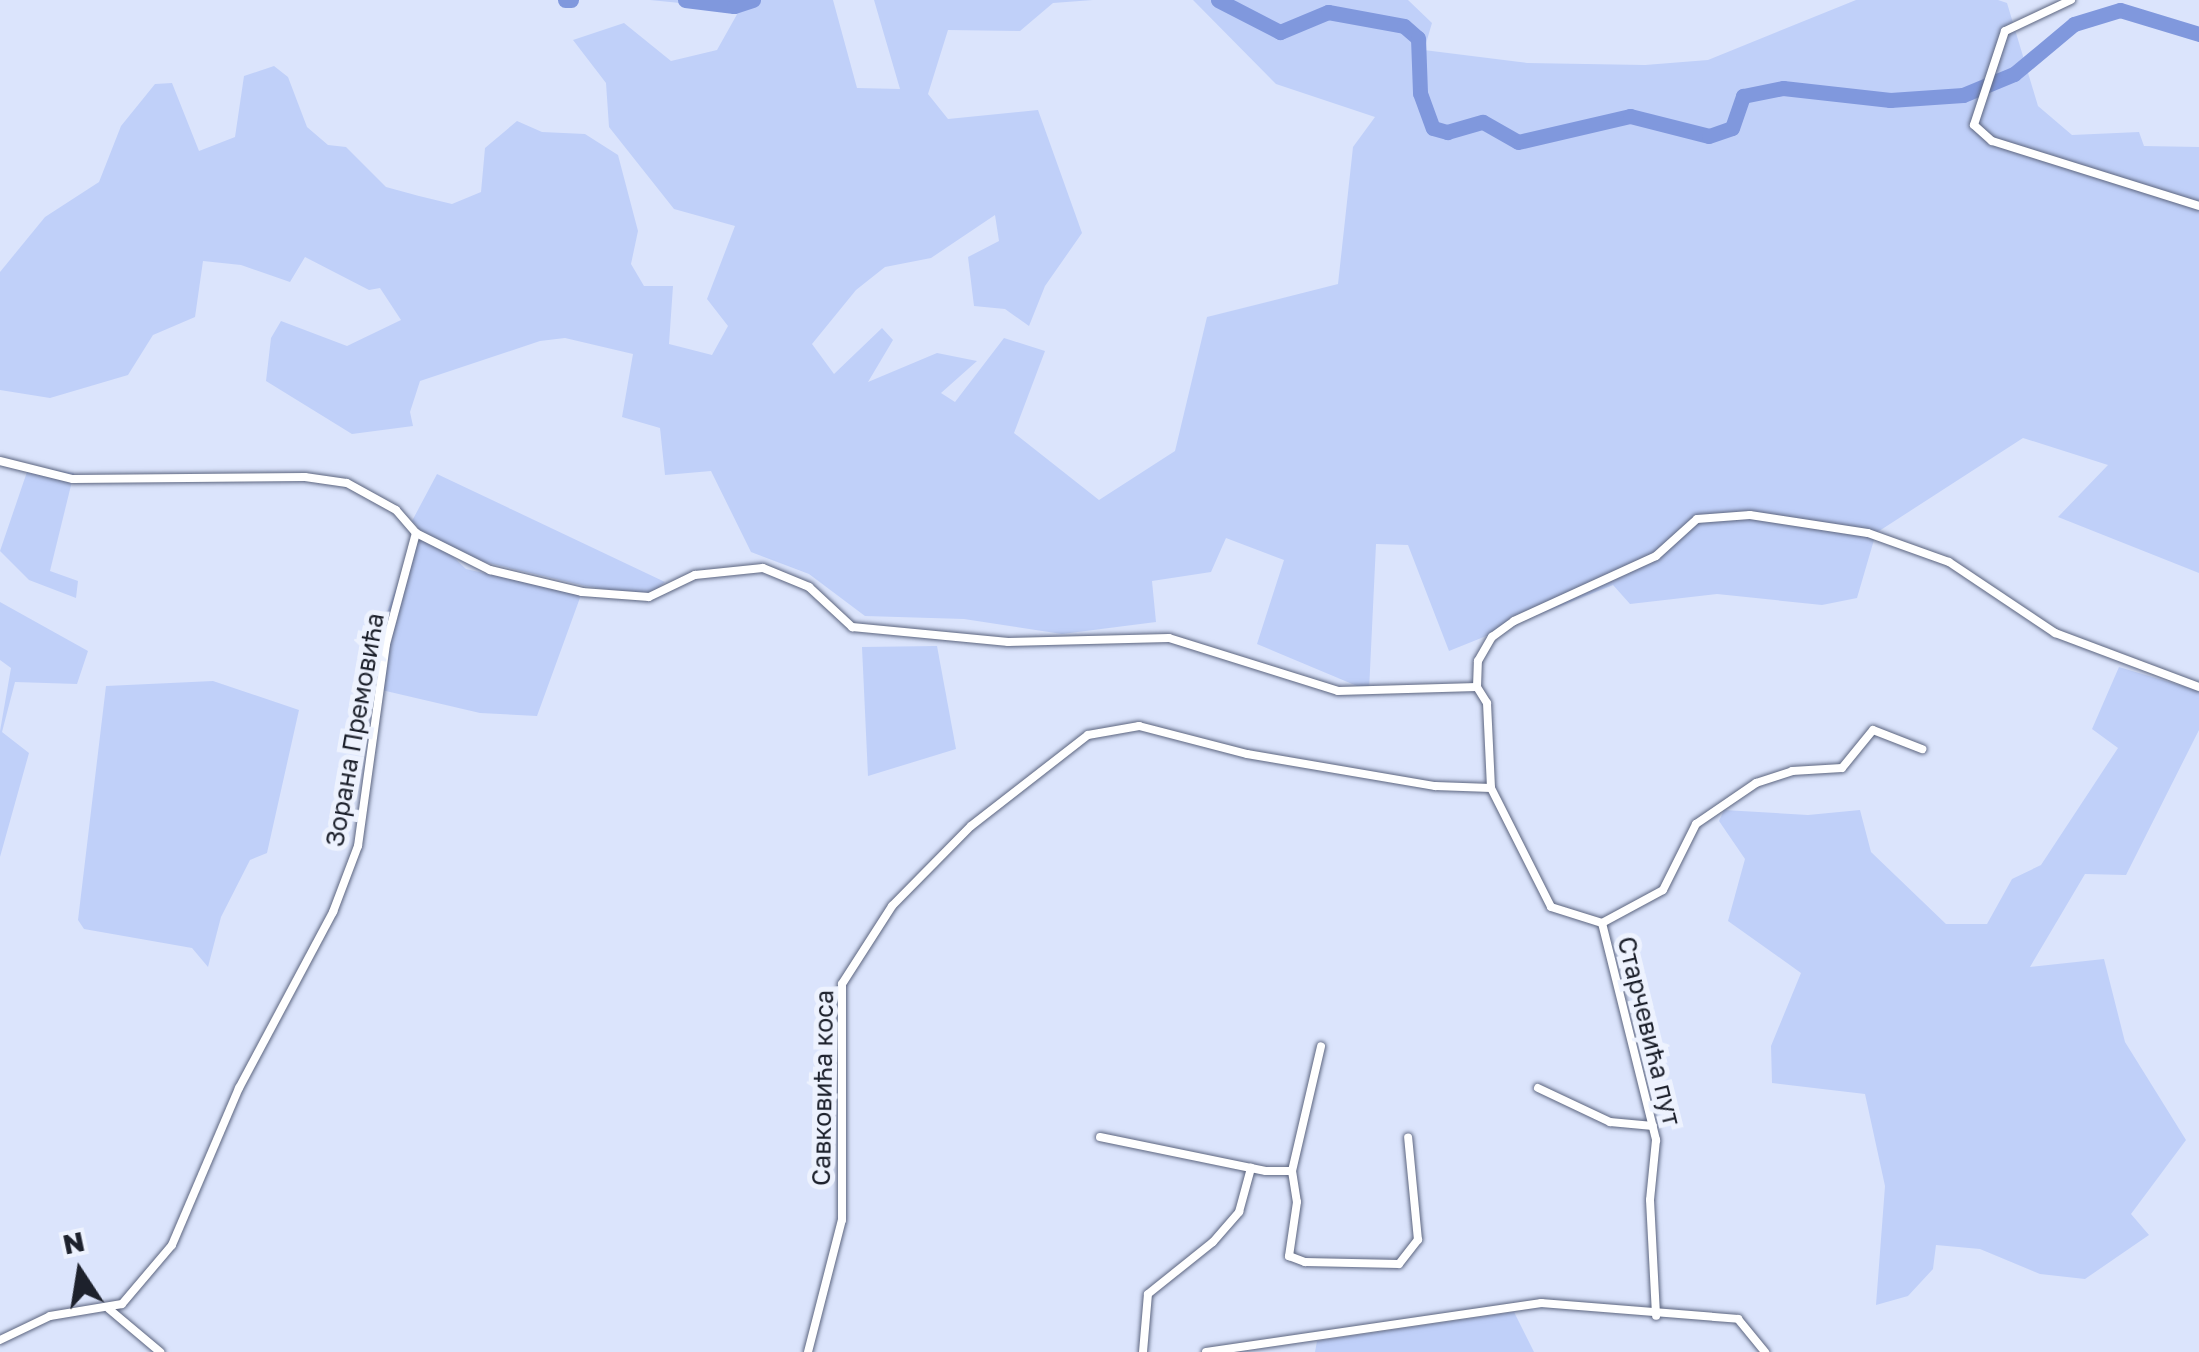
<!DOCTYPE html>
<html>
<head>
<meta charset="utf-8">
<style>
	body { margin:0 }
	#map { position:relative; width:2199px; height:1352px; overflow:hidden; background:#dbe4fc; font-family:"Golos Text",sans-serif }
	div>[style] { position:absolute }
	.green>* { inset:0; background:#c0d0f9 }
	.river>* { height:15px; margin:-7.5px; padding:0 7.5px; transform-origin:7.5px; border-radius:7.5px; background:#8098dd }
	.roads { filter:drop-shadow(0 0 2px #5c657f) drop-shadow(0 0 2px #5c657f) }
	.minor>* { height:8px; margin:-4px; padding:0 4px; transform-origin:4px; border-radius:4px; background:#fff }
	span { translate:-50% -50%; white-space:nowrap; text-align:center; line-height:1.15; -webkit-text-stroke:10px #edf2fe; paint-order:stroke }
	.street-label { font-size:25px; color:#1d212c }
	.north { position:absolute; left:30px; top:1222px; width:100px; height:100px; -webkit-text-stroke:8px #edf2fe; paint-order:stroke; rotate:348deg; font-size:28px; font-weight:700; line-height:40px; text-align:center; color:#1d212c }
	.north::after { content:''; display:block; margin:auto; width:35px; height:45px; background:#1d212c; clip-path:polygon(50% 0,100% 100%,50% 72%,0 100%) }
</style>
</head>
<body>
<div id="map">
	<div class="green">
		<i style="clip-path:polygon(650px 0,833px 0,857px 88px,900px 89px,874px 0,1093px 0,1053px 3px,1020px 31px,948px 30px,928px 94px,948px 119px,1038px 110px,1082px 233px,1045px 286px,1029px 326px,1005px 309px,974px 306px,968px 257px,999px 241px,995px 215px,931px 258px,885px 267px,856px 290px,812px 344px,834px 374px,882px 328px,893px 340px,868px 382px,937px 353px,977px 361px,941px 393px,955px 402px,1004px 338px,1045px 351px,1014px 433px,1099px 500px,1175px 451px,1207px 317px,1338px 284px,1353px 147px,1375px 117px,1276px 84px,1193px 0,1408px 0,1432px 23px,1424px 50px,1527px 63px,1645px 65px,1708px 60px,1856px 0,1998px 0,2007px 3px,2038px 106px,2072px 135px,2139px 132px,2144px 146px,2199px 147px,2199px 573px,2058px 517px,2108px 465px,2023px 438px,1876px 533px,1857px 598px,1822px 605px,1717px 594px,1630px 604px,1613px 585px,1449px 651px,1408px 545px,1376px 544px,1369px 691px,1257px 644px,1284px 560px,1226px 538px,1211px 572px,1152px 581px,1156px 622px,1062px 634px,964px 619px,865px 616px,809px 574px,751px 552px,711px 471px,665px 475px,660px 428px,622px 417px,633px 354px,565px 338px,540px 341px,420px 381px,410px 412px,413px 426px,352px 434px,266px 381px,271px 338px,281px 321px,347px 346px,401px 320px,380px 288px,369px 290px,305px 257px,290px 282px,241px 265px,203px 261px,195px 317px,153px 335px,128px 375px,50px 398px,0 390px,0 272px,45px 217px,99px 182px,121px 126px,155px 84px,172px 83px,199px 151px,235px 137px,244px 76px,274px 66px,288px 77px,307px 127px,328px 145px,346px 147px,386px 187px,419px 196px,452px 204px,481px 192px,485px 148px,517px 121px,542px 132px,585px 134px,618px 155px,638px 231px,631px 264px,644px 286px,673px 286px,669px 344px,712px 355px,728px 326px,707px 299px,735px 226px,674px 209px,609px 127px,606px 83px,573px 40px,624px 23px,671px 61px,717px 50px,740px 9px)"></i>
		<i style="clip-path:polygon(29px 466px,74px 473px,50px 571px,78px 581px,76px 598px,29px 580px,0 551px)"></i>
		<i style="clip-path:polygon(437px 474px,665px 582px,648px 596px,586px 586px,484px 562px,436px 541px,466px 569px,581px 595px,537px 716px,480px 713px,373px 688px,385px 618px,418px 527px,412px 521px)"></i>
		<i style="clip-path:polygon(0 602px,88px 651px,77px 684px,15px 682px,2px 732px,29px 753px,0 857px,0 731px,11px 668px,0 660px)"></i>
		<i style="clip-path:polygon(937px 646px,956px 749px,868px 776px,862px 647px)"></i>
		<i style="clip-path:polygon(2119px 667px,2199px 691px,2199px 730px,2126px 875px,2085px 874px,2030px 967px,2104px 959px,2125px 1042px,2186px 1140px,2131px 1214px,2149px 1235px,2085px 1279px,2040px 1274px,1980px 1249px,1936px 1245px,1933px 1269px,1908px 1296px,1876px 1305px,1885px 1186px,1865px 1094px,1772px 1083px,1771px 1046px,1801px 973px,1728px 921px,1745px 859px,1719px 821px,1724px 810px,1808px 815px,1860px 810px,1871px 852px,1946px 924px,1987px 924px,2012px 879px,2041px 865px,2118px 748px,2092px 729px)"></i>
		<i style="clip-path:polygon(213px 681px,299px 710px,267px 853px,250px 860px,221px 917px,208px 967px,192px 948px,84px 929px,78px 920px,106px 686px)"></i>
		<i style="clip-path:polygon(1514px 1312px,1534px 1352px,1315px 1352px,1317px 1341px)"></i>
	</div>
	<div class="river">
		<i style="left:565px;top:0;width:6px"></i>
		<i style="left:685px;top:0;width:49px;rotate:7deg"></i>
		<i style="left:734px;top:6px;width:20px;rotate:-18deg"></i>
		<i style="left:1218px;top:0;width:70px;rotate:27.3deg"></i>
		<i style="left:1280px;top:32px;width:52px;rotate:-22.6deg"></i>
		<i style="left:1328px;top:12px;width:77px;rotate:10.4deg"></i>
		<i style="left:1404px;top:26px;width:18px;rotate:41deg"></i>
		<i style="left:1418px;top:38px;width:55px;rotate:87.9deg"></i>
		<i style="left:1420px;top:93px;width:37px;rotate:70deg"></i>
		<i style="left:1433px;top:128px;width:15px;rotate:16deg"></i>
		<i style="left:1447px;top:132px;width:37px;rotate:-16deg"></i>
		<i style="left:1483px;top:122px;width:40px;rotate:29.7deg"></i>
		<i style="left:1518px;top:142px;width:115px;rotate:-13.1deg"></i>
		<i style="left:1630px;top:116px;width:81px;rotate:14.2deg"></i>
		<i style="left:1709px;top:136px;width:24px;rotate:-19deg"></i>
		<i style="left:1732px;top:128px;width:34px;rotate:-71deg"></i>
		<i style="left:1743px;top:96px;width:41px;rotate:-11.3deg"></i>
		<i style="left:1783px;top:88px;width:108px;rotate:6.4deg"></i>
		<i style="left:1890px;top:100px;width:73px;rotate:-3.9deg"></i>
		<i style="left:1963px;top:95px;width:55px;rotate:-22.4deg"></i>
		<i style="left:2014px;top:74px;width:78px;rotate:-39.8deg"></i>
		<i style="left:2074px;top:24px;width:48px;rotate:-16.9deg"></i>
		<i style="left:2120px;top:10px;width:83px;rotate:16.9deg"></i>
	</div>
	<div class="roads">
		<div class="minor">
			<i style="left:2071px;top:0;width:73px;rotate:154.8deg"></i>
			<i style="left:2005px;top:31px;width:99px;rotate:108.3deg"></i>
			<i style="left:1974px;top:125px;width:24px;rotate:42deg"></i>
			<i style="left:1992px;top:141px;width:217px;rotate:17.4deg"></i>
			<i style="left:0;top:461px;width:75px;rotate:13.9deg"></i>
			<i style="left:73px;top:479px;width:232px;rotate:-0.5deg"></i>
			<i style="left:305px;top:477px;width:42px;rotate:8.1deg"></i>
			<i style="left:347px;top:483px;width:56px;rotate:28.9deg"></i>
			<i style="left:396px;top:510px;width:30px;rotate:49deg"></i>
			<i style="left:416px;top:533px;width:83px;rotate:26.6deg"></i>
			<i style="left:490px;top:570px;width:95px;rotate:13.4deg"></i>
			<i style="left:582px;top:592px;width:67px;rotate:4.3deg"></i>
			<i style="left:649px;top:597px;width:51px;rotate:-25.6deg"></i>
			<i style="left:695px;top:575px;width:68px;rotate:-5.9deg"></i>
			<i style="left:763px;top:568px;width:50px;rotate:22.4deg"></i>
			<i style="left:809px;top:587px;width:59px;rotate:42.9deg"></i>
			<i style="left:852px;top:627px;width:157px;rotate:5.5deg"></i>
			<i style="left:1008px;top:642px;width:161px;rotate:-1.4deg"></i>
			<i style="left:1169px;top:638px;width:177px;rotate:17.4deg"></i>
			<i style="left:1338px;top:691px;width:139px;rotate:-1.6deg"></i>
			<i style="left:1477px;top:687px;width:26px;rotate:-88deg"></i>
			<i style="left:1478px;top:661px;width:28px;rotate:-60deg"></i>
			<i style="left:1492px;top:637px;width:27px;rotate:-36deg"></i>
			<i style="left:1514px;top:621px;width:156px;rotate:-24.6deg"></i>
			<i style="left:1656px;top:556px;width:55px;rotate:-42.1deg"></i>
			<i style="left:1697px;top:519px;width:53px;rotate:-4.3deg"></i>
			<i style="left:1750px;top:515px;width:119px;rotate:8.7deg"></i>
			<i style="left:1868px;top:533px;width:86px;rotate:19.7deg"></i>
			<i style="left:1949px;top:562px;width:128px;rotate:33.8deg"></i>
			<i style="left:2055px;top:633px;width:154px;rotate:20.6deg"></i>
			<i style="left:1477px;top:687px;width:19px;rotate:58deg"></i>
			<i style="left:1487px;top:703px;width:85px;rotate:87.3deg"></i>
			<i style="left:1491px;top:788px;width:133px;rotate:63.2deg"></i>
			<i style="left:1551px;top:907px;width:53px;rotate:17.4deg"></i>
			<i style="left:1602px;top:923px;width:69px;rotate:-28.4deg"></i>
			<i style="left:1663px;top:890px;width:74px;rotate:-63.4deg"></i>
			<i style="left:1696px;top:824px;width:73px;rotate:-34.3deg"></i>
			<i style="left:1756px;top:783px;width:38px;rotate:-18deg"></i>
			<i style="left:1792px;top:771px;width:50px;rotate:-3.4deg"></i>
			<i style="left:1842px;top:768px;width:49px;rotate:-50.8deg"></i>
			<i style="left:1873px;top:730px;width:53px;rotate:21.2deg"></i>
			<i style="left:1602px;top:923px;width:224px;rotate:76deg"></i>
			<i style="left:1656px;top:1140px;width:60px;rotate:95.7deg"></i>
			<i style="left:1650px;top:1200px;width:116px;rotate:87deg"></i>
			<i style="left:1538px;top:1088px;width:80px;rotate:25.3deg"></i>
			<i style="left:1610px;top:1122px;width:43px;rotate:5.3deg"></i>
			<i style="left:1100px;top:1137px;width:169px;rotate:11.6deg"></i>
			<i style="left:1266px;top:1171px;width:26px"></i>
			<i style="left:1292px;top:1171px;width:31px;rotate:81deg"></i>
			<i style="left:1297px;top:1202px;width:55px;rotate:98.4deg"></i>
			<i style="left:1289px;top:1256px;width:17px;rotate:21deg"></i>
			<i style="left:1305px;top:1262px;width:94px;rotate:1.2deg"></i>
			<i style="left:1399px;top:1264px;width:31px;rotate:-52deg"></i>
			<i style="left:1418px;top:1240px;width:103px;rotate:-95.5deg"></i>
			<i style="left:1292px;top:1171px;width:128px;rotate:-76.9deg"></i>
			<i style="left:109px;top:1309px;width:67px;rotate:40.1deg"></i>
			<i style="left:0;top:1340px;width:55px;rotate:-25.6deg"></i>
			<i style="left:50px;top:1316px;width:73px;rotate:-9.5deg"></i>
			<i style="left:122px;top:1304px;width:77px;rotate:-49.7deg"></i>
			<i style="left:172px;top:1245px;width:171px;rotate:-66.9deg"></i>
			<i style="left:239px;top:1088px;width:200px;rotate:-61.9deg"></i>
			<i style="left:333px;top:912px;width:71px;rotate:-69.3deg"></i>
			<i style="left:358px;top:846px;width:204px;rotate:-82.1deg"></i>
			<i style="left:386px;top:644px;width:115px;rotate:-74.9deg"></i>
			<i style="left:808px;top:1352px;width:136px;rotate:-75.6deg"></i>
			<i style="left:842px;top:1220px;width:236px;rotate:-90deg"></i>
			<i style="left:842px;top:984px;width:93px;rotate:-57.3deg"></i>
			<i style="left:892px;top:906px;width:112px;rotate:-45.4deg"></i>
			<i style="left:971px;top:826px;width:148px;rotate:-37.9deg"></i>
			<i style="left:1088px;top:735px;width:52px;rotate:-10deg"></i>
			<i style="left:1139px;top:726px;width:112px;rotate:14.5deg"></i>
			<i style="left:1247px;top:754px;width:191px;rotate:9.7deg"></i>
			<i style="left:1435px;top:786px;width:56px;rotate:2deg"></i>
			<i style="left:1143px;top:1352px;width:58px;rotate:-85.1deg"></i>
			<i style="left:1148px;top:1294px;width:83px;rotate:-38.7deg"></i>
			<i style="left:1213px;top:1242px;width:40px;rotate:-49deg"></i>
			<i style="left:1239px;top:1212px;width:46px;rotate:-74.7deg"></i>
			<i style="left:1206px;top:1352px;width:339px;rotate:-8.3deg"></i>
			<i style="left:1541px;top:1303px;width:198px;rotate:4.6deg"></i>
			<i style="left:1738px;top:1319px;width:43px;rotate:50.7deg"></i>
		</div>
	</div>
	<div class="street-label">
		<span style="left:355px;top:730px;rotate:-80deg">Зорана Премовића</span>
		<span style="left:1649px;top:1031px;rotate:76deg">Старчевића пут</span>
		<span style="left:823px;top:1088px;rotate:-89deg">Савковића коса</span>
	</div>
	<div class="north">N</div>
</div>
</body>
</html>
